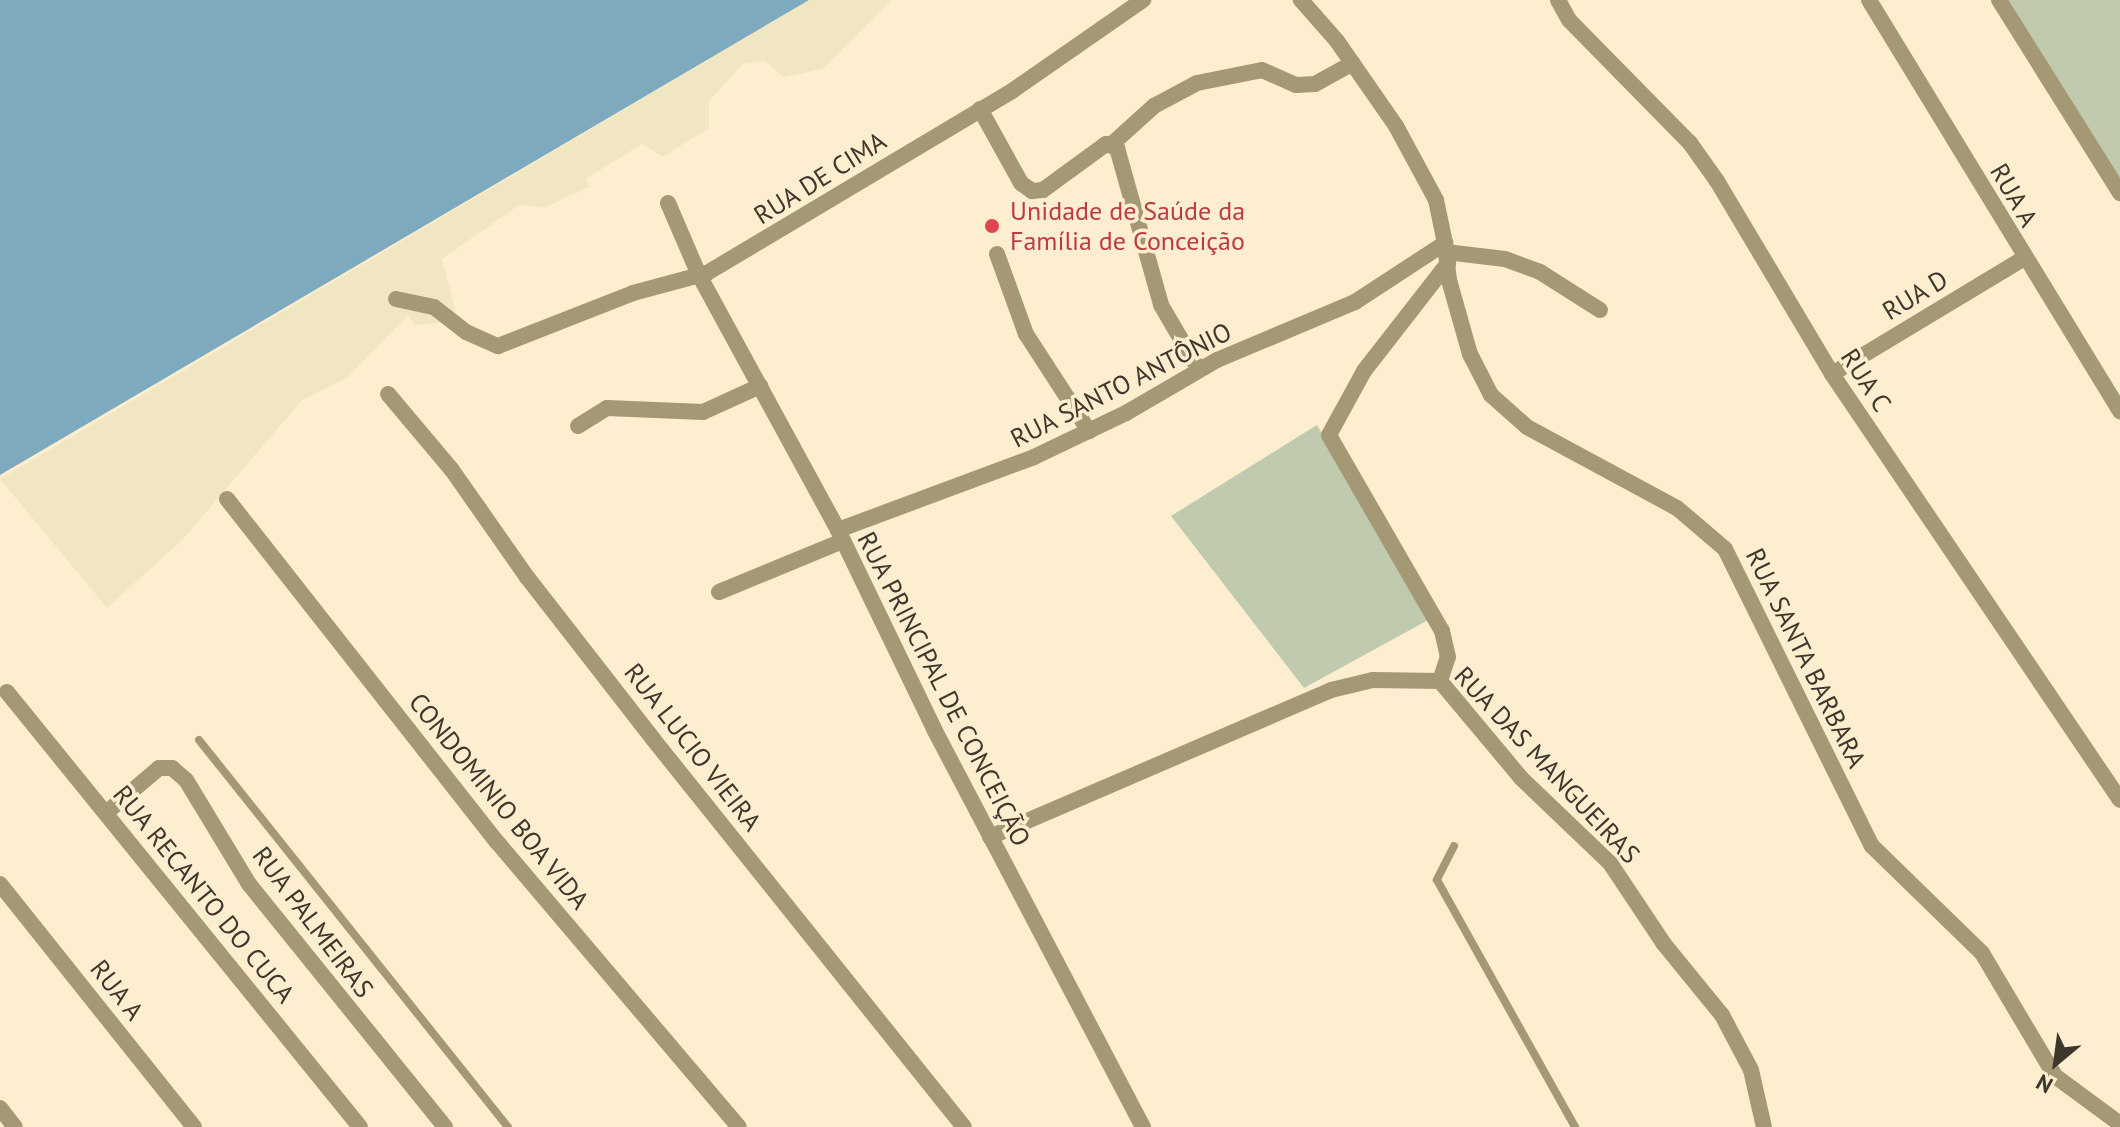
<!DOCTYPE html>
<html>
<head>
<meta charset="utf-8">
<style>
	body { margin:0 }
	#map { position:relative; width:2120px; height:1127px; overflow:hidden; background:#fdeed0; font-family:"PT Sans",sans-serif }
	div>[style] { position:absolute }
	.green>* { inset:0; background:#c0caaf }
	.sand>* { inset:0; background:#f0e6c1 }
	.water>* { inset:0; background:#7eaabf }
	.lane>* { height:8px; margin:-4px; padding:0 4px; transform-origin:4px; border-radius:4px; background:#a59874 }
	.street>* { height:16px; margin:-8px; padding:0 8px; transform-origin:8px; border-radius:8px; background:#a59874 }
	.dots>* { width:22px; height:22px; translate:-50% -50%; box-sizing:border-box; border:4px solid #fdeed0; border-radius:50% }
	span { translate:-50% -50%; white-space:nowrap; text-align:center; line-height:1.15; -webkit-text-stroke:7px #fdeed0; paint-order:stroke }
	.street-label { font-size:26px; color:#3e382c }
	.health-label { font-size:26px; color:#be3a42 }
	.left { translate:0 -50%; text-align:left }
	.north { position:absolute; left:2016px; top:1023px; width:80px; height:80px; -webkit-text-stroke:6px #fdeed0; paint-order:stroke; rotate:209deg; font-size:22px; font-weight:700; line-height:32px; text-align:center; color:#3e382c }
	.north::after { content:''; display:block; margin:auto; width:28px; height:36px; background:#3e382c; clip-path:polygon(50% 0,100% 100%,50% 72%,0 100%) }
</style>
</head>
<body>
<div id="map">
	<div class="green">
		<i style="clip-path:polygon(2003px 0,2120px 0,2120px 189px)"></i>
		<i style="clip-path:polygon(1317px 425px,1430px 619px,1304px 688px,1171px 516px)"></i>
	</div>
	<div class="sand">
		<i style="clip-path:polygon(809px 0,891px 0,823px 69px,784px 77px,764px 60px,743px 64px,709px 101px,709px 128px,663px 157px,642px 144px,586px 179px,589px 187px,545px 207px,519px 205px,442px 259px,456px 313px,447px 322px,415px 325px,408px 315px,348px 377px,302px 400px,183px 539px,107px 608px,0 479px)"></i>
	</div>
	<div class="water">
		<i style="clip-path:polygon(0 0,809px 0,0 475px)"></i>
	</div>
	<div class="lane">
		<i style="left:199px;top:740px;width:495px;rotate:51.4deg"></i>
		<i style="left:1454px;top:846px;width:38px;rotate:117deg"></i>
		<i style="left:1437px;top:880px;width:283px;rotate:60.8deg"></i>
	</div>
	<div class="street">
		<i style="left:1558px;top:0;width:23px;rotate:61deg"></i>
		<i style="left:1569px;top:20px;width:173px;rotate:45.5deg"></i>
		<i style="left:1690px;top:143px;width:47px;rotate:54.6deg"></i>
		<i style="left:1717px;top:181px;width:225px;rotate:59.2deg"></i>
		<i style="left:1832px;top:374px;width:514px;rotate:55.94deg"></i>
		<i style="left:1869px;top:0;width:482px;rotate:58.6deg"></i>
		<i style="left:1999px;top:0;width:228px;rotate:57.9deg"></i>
		<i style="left:980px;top:109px;width:85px;rotate:61deg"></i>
		<i style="left:1021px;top:183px;width:14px;rotate:36deg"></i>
		<i style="left:1032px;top:191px;width:11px;rotate:-5deg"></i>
		<i style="left:1043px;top:190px;width:78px;rotate:-36.1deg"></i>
		<i style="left:1106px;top:144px;width:12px;rotate:20deg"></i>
		<i style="left:1117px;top:148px;width:163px;rotate:74.3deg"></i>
		<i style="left:1161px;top:305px;width:75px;rotate:59.7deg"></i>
		<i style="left:1112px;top:144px;width:57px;rotate:-42.1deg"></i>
		<i style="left:1154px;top:106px;width:49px;rotate:-28.1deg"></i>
		<i style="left:1197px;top:83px;width:66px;rotate:-11.3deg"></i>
		<i style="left:1262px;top:70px;width:37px;rotate:24deg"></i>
		<i style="left:1296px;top:85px;width:19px;rotate:-3deg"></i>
		<i style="left:1315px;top:84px;width:43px;rotate:-28.9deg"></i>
		<i style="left:668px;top:203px;width:78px;rotate:66.7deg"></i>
		<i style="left:699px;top:275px;width:290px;rotate:61.4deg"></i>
		<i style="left:838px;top:530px;width:221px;rotate:64.2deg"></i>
		<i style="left:934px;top:729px;width:450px;rotate:62.3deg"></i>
		<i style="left:1445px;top:243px;width:37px;rotate:84deg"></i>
		<i style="left:1449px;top:280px;width:77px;rotate:74.2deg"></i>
		<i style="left:1470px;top:354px;width:46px;rotate:62.9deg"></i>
		<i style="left:1491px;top:395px;width:48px;rotate:41.6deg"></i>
		<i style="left:1527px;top:427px;width:170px;rotate:28.4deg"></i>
		<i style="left:1677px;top:508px;width:63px;rotate:40.5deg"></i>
		<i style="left:1725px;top:549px;width:331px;rotate:63.7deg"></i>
		<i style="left:1872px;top:846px;width:153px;rotate:44.2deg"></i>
		<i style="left:1982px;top:953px;width:143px;rotate:59.3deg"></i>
		<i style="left:2055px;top:1076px;width:81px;rotate:36.4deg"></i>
		<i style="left:1446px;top:252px;width:59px;rotate:6.8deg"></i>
		<i style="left:1505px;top:259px;width:37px;rotate:20deg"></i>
		<i style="left:1540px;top:272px;width:71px;rotate:32.3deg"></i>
		<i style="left:997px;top:254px;width:85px;rotate:70.1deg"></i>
		<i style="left:1026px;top:334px;width:116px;rotate:57deg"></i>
		<i style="left:396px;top:299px;width:39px;rotate:12deg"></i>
		<i style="left:434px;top:307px;width:41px;rotate:38deg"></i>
		<i style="left:466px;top:332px;width:35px;rotate:24deg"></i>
		<i style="left:498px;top:346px;width:145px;rotate:-21.4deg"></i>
		<i style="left:633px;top:293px;width:77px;rotate:-15.1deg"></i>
		<i style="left:707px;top:273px;width:355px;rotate:-30.8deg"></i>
		<i style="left:1012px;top:91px;width:160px;rotate:-34.8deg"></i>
		<i style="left:1832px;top:374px;width:223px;rotate:-31.1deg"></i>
		<i style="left:388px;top:394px;width:99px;rotate:49.9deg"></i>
		<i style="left:452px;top:470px;width:131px;rotate:55deg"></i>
		<i style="left:527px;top:577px;width:205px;rotate:52.1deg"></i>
		<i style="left:653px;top:739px;width:497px;rotate:51.3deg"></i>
		<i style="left:578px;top:426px;width:34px;rotate:-32deg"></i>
		<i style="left:607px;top:408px;width:96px;rotate:2.4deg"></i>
		<i style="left:703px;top:412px;width:63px;rotate:-24.5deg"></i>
		<i style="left:227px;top:499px;width:438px;rotate:51.8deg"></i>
		<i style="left:498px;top:843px;width:372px;rotate:49.7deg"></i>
		<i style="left:838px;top:530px;width:209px;rotate:-20.4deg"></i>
		<i style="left:1034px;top:457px;width:102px;rotate:-25.6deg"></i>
		<i style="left:1126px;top:413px;width:105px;rotate:-30.2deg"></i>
		<i style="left:1217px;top:360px;width:150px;rotate:-22.8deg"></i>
		<i style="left:1355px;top:302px;width:108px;rotate:-33.2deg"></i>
		<i style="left:1445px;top:243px;width:44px;rotate:-101.8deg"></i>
		<i style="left:1436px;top:200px;width:84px;rotate:-118.4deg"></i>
		<i style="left:1396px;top:126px;width:103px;rotate:-124.8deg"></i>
		<i style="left:1337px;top:41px;width:55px;rotate:-131.3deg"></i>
		<i style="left:719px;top:592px;width:134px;rotate:-22.4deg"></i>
		<i style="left:1440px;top:681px;width:25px;rotate:-72deg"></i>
		<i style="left:1448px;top:657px;width:27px;rotate:-103deg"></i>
		<i style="left:1442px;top:631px;width:226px;rotate:-120deg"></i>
		<i style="left:1329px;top:435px;width:73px;rotate:-61.3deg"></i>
		<i style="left:1364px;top:371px;width:137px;rotate:-52.1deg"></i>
		<i style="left:7px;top:692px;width:560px;rotate:50.94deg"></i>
		<i style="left:107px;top:812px;width:68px;rotate:-40.2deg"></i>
		<i style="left:159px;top:768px;width:13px"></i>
		<i style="left:172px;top:768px;width:18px;rotate:41deg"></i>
		<i style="left:186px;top:780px;width:122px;rotate:58.8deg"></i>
		<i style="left:249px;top:884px;width:312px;rotate:51.1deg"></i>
		<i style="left:990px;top:837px;width:371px;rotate:-23.3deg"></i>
		<i style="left:1331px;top:690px;width:43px;rotate:-13.4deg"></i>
		<i style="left:1373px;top:680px;width:67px;rotate:0.9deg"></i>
		<i style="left:1440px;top:681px;width:126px;rotate:50.1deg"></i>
		<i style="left:1521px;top:778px;width:123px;rotate:43.7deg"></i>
		<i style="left:1610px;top:863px;width:97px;rotate:56.3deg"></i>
		<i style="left:1664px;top:944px;width:92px;rotate:50.8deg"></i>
		<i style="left:1722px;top:1015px;width:62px;rotate:62.2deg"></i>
		<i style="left:1751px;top:1070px;width:58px;rotate:77.2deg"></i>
		<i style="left:0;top:884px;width:311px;rotate:51.4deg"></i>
		<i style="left:0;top:1108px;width:24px;rotate:52deg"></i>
	</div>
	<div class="dots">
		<i style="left:992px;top:226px;background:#e0444e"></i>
	</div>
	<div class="street-label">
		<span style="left:820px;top:178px;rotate:-32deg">RUA DE CIMA</span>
		<span style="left:2014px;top:195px;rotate:60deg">RUA A</span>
		<span style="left:1915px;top:295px;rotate:-31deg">RUA D</span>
		<span style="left:1866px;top:380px;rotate:57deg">RUA C</span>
		<span style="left:1121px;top:385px;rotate:-27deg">RUA SANTO ANTÔNIO</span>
		<span style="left:1806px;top:658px;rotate:64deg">RUA SANTA BARBARA</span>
		<span style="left:944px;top:689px;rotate:63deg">RUA PRINCIPAL DE CONCEIÇÃO</span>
		<span style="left:693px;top:747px;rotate:52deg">RUA LUCIO VIEIRA</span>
		<span style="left:1547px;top:765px;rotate:47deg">RUA DAS MANGUEIRAS</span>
		<span style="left:499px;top:801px;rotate:51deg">CONDOMINIO BOA VIDA</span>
		<span style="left:204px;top:894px;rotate:51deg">RUA RECANTO DO CUCA</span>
		<span style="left:313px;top:922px;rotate:53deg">RUA PALMEIRAS</span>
		<span style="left:117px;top:990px;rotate:52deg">RUA A</span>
	</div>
	<div class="health-label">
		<span class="left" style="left:1010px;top:226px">Unidade de Saúde da<br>Família de Conceição</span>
	</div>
	<div class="north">N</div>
</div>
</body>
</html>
